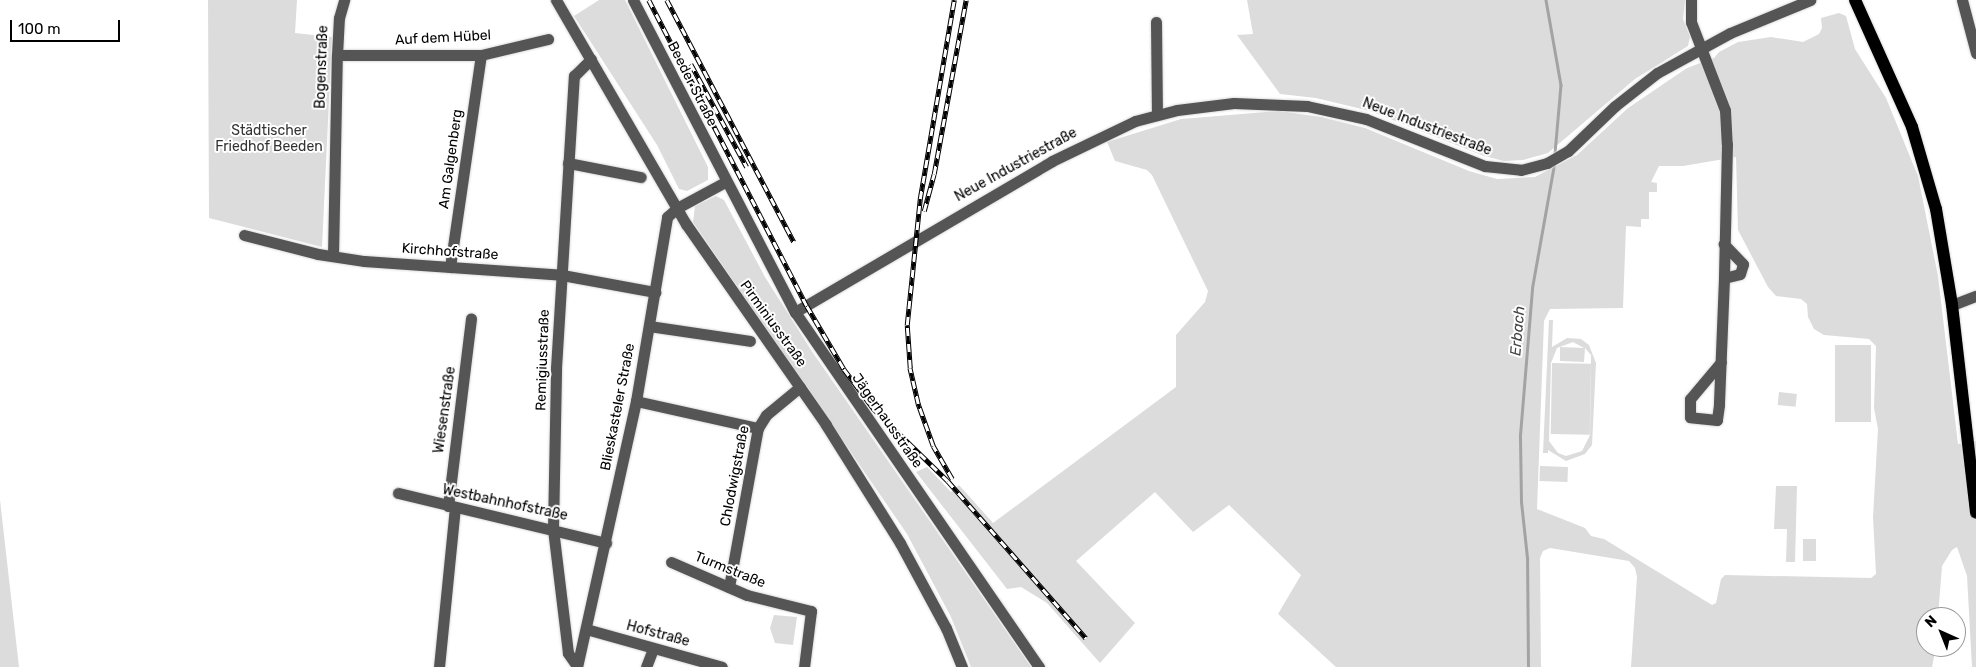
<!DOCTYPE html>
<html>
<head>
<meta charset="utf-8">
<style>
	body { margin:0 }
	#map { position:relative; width:1976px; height:667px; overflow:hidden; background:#fff; font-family:Rubik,sans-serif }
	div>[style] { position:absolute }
	.green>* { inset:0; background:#dcdcdc; transform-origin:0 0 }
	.stream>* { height:2.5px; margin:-1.25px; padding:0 1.25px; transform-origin:1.25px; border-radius:1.25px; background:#a3a3a3 }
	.roads { filter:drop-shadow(0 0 1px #dbdbdb) drop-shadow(0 0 1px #dbdbdb) }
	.minor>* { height:11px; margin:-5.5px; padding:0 5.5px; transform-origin:5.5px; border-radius:5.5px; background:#555 }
	.major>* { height:12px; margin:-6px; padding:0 6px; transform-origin:6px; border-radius:6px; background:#000 }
	.rail>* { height:4.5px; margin-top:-2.25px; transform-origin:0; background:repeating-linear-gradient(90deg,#fff 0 8px,#000 0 16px); box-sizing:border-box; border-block:1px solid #000 }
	span { translate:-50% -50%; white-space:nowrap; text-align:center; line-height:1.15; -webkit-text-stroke:4px #fff; paint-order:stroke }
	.street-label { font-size:14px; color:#000 }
	.park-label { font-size:14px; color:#333 }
	.water-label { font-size:15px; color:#444; font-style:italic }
	.north { position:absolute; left:1916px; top:607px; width:50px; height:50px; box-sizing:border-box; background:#fff; border:1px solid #999; border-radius:50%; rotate:316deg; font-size:14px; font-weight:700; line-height:20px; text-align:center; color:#000 }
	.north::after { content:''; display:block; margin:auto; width:18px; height:22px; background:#000; clip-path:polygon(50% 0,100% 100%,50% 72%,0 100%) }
	.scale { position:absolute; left:10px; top:20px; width:110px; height:22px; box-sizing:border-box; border:2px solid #000; border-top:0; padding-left:6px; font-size:15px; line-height:18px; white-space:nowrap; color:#000; -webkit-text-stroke:4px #fff; paint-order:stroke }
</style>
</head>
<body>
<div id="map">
	<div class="green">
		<i style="clip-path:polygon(208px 0,297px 0,295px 33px,332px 37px,322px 247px,209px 218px)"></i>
		<i style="clip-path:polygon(599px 0,625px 0,708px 167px,708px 180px,687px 191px,679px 189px,657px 145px,574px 16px)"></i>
		<i style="clip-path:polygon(1247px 0,1685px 0,1683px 19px,1690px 37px,1688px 46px,1635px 79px,1548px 153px,1523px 160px,1504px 161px,1484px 156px,1370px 111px,1316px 98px,1280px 94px,1237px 35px,1253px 34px)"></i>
		<i style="clip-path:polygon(evenodd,1839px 13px,1846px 16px,1855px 49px,1886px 98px,1918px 176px,1938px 276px,1958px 444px,1976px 441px,1976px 667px,1972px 667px,1967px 576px,1957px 547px,1952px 550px,1942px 566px,1938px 617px,1926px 617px,1926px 647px,1936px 647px,1932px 667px,1631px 667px,1637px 577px,1635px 568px,1629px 561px,1550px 548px,1543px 551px,1540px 558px,1541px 667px,1336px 667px,1278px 614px,1301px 575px,1229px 505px,1193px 532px,1155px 492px,1076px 561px,1135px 623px,1100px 663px,1047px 603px,1021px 587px,1007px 589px,916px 472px,927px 467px,951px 492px,959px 485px,993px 523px,1176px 387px,1176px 335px,1205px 302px,1208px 291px,1152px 175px,1147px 170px,1115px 161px,1107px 142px,1181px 119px,1279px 111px,1321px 117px,1365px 128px,1469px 171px,1497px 179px,1535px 177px,1577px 155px,1628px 108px,1687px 68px,1714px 58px,1719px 52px,1738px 42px,1771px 37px,1803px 42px,1819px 34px,1822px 28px,1821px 18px,1839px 13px,1736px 157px,1738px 230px,1768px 287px,1776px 296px,1801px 299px,1807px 304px,1808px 317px,1814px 329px,1824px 335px,1869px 339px,1876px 346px,1874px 408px,1878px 429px,1873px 517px,1876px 574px,1871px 578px,1725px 575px,1721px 579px,1716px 603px,1712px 605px,1604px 539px,1591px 536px,1585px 528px,1537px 509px,1544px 321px,1550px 309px,1623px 308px,1626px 226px,1641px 227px,1641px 219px,1649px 219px,1649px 192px,1657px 192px,1657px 183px,1651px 182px,1659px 166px,1683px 166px,1736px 157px)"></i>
		<i style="clip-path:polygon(716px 196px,724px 200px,765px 277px,811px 350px,1031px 667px,971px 667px,951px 617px,907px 534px,693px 222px,695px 206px)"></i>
		<i style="clip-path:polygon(evenodd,1549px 320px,1553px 320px,1552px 347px,1567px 338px,1581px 339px,1589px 345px,1596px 363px,1592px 445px,1585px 454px,1566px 461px,1548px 450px,1548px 453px,1543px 453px,1549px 320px,1573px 342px,1584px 348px,1560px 347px,1560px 361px,1584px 362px,1585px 348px,1591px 355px,1590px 435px,1582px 451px,1566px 456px,1558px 453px,1549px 441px,1551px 363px,1557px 348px,1573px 342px)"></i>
		<i style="left:1835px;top:345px;width:36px;height:77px"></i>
		<i style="left:1552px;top:363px;width:39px;height:71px;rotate:1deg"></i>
		<i style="left:1779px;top:392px;width:18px;height:13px;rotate:6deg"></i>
		<i style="left:1540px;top:466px;width:28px;height:15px;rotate:2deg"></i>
		<i style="clip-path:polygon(1776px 486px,1797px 486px,1795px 562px,1786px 562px,1787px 529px,1774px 529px)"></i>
		<i style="clip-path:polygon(0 500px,19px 667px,0 667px)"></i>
		<i style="left:1803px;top:539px;width:13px;height:22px"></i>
		<i style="clip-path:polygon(774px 615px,797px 617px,793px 645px,775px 643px,770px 628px)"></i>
	</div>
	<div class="stream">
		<i style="left:1546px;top:0;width:86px;rotate:80deg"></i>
		<i style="left:1561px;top:85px;width:69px;rotate:95deg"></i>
		<i style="left:1528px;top:667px;width:109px;rotate:-90.5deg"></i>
		<i style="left:1527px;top:558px;width:56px;rotate:-96.1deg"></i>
		<i style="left:1521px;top:502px;width:67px;rotate:-90.9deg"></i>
		<i style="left:1520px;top:435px;width:147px;rotate:-85.3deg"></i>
		<i style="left:1532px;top:288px;width:126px;rotate:-79.9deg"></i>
	</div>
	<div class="roads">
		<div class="minor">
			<i style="left:556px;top:0;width:259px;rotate:59.9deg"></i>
			<i style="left:686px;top:224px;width:245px;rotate:55.1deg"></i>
			<i style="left:826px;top:425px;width:139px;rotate:57.9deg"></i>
			<i style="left:900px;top:543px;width:97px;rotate:61.6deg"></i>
			<i style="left:946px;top:628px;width:42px;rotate:67.7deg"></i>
			<i style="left:633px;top:0;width:352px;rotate:62.6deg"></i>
			<i style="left:795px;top:312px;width:431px;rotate:55.5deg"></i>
			<i style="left:1691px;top:0;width:22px;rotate:90deg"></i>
			<i style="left:1691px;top:22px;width:94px;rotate:68.9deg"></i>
			<i style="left:1725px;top:110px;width:34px;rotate:87deg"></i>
			<i style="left:1727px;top:144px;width:134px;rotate:91.3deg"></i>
			<i style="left:1724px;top:278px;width:127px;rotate:92.3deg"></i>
			<i style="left:1719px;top:405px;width:15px;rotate:98deg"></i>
			<i style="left:1717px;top:420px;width:27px;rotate:-174deg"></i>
			<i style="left:1690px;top:417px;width:18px;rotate:-90deg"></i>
			<i style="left:1690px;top:399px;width:48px;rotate:-50deg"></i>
			<i style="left:1962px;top:0;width:55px;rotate:75.2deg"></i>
			<i style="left:1156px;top:22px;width:92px;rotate:89.4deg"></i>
			<i style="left:337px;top:55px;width:144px"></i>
			<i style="left:481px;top:55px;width:69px;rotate:-13.4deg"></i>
			<i style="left:568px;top:163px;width:74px;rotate:10.9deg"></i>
			<i style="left:244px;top:235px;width:76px;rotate:14.4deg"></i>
			<i style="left:318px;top:254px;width:47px;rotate:8.7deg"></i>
			<i style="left:364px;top:261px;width:198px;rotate:4deg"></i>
			<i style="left:562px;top:275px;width:95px;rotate:10.4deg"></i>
			<i style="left:333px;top:256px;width:201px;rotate:-88.9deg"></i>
			<i style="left:337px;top:55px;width:37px;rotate:-87deg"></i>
			<i style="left:339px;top:18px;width:19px;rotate:-74deg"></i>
			<i style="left:450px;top:267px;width:214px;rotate:-81.7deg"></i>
			<i style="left:1724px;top:278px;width:16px;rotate:-14deg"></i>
			<i style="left:1740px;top:274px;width:10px;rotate:-73deg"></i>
			<i style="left:1743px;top:264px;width:28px;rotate:-134deg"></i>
			<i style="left:1952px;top:305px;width:26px;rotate:-21deg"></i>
			<i style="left:795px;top:312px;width:298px;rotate:-30.4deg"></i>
			<i style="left:1052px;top:161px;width:92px;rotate:-25.7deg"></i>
			<i style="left:1135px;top:121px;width:43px;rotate:-14.7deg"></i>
			<i style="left:1177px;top:110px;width:57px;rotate:-7deg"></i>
			<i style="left:1234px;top:103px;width:73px;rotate:2.4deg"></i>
			<i style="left:1307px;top:106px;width:60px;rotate:12.4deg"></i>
			<i style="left:1366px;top:119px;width:128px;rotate:21.6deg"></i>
			<i style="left:1485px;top:166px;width:36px;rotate:6deg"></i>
			<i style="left:1521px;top:170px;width:27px;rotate:-15deg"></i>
			<i style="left:1547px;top:163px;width:24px;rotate:-30deg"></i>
			<i style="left:1568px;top:151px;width:65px;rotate:-43.8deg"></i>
			<i style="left:1615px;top:106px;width:53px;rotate:-38.2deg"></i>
			<i style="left:1657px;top:73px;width:83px;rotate:-28.7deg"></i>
			<i style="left:1730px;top:33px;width:87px;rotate:-22.4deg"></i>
			<i style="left:649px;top:326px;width:102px;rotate:8.4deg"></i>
			<i style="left:636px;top:401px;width:125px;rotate:12.5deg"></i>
			<i style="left:398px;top:493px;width:214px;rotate:13.5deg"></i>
			<i style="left:448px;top:506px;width:189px;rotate:-83deg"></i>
			<i style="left:671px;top:562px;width:83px;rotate:23.5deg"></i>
			<i style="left:747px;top:595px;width:66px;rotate:14deg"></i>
			<i style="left:811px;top:611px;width:56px;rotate:97.1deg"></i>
			<i style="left:729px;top:587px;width:162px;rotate:-79.7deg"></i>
			<i style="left:758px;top:428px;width:15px;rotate:-58deg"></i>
			<i style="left:766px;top:415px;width:44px;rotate:-39.5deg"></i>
			<i style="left:586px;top:629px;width:141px;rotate:15.6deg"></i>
			<i style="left:577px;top:666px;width:16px;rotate:-125deg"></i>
			<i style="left:568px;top:653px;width:125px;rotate:-96.9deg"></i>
			<i style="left:553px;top:529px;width:161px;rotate:-88.9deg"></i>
			<i style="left:556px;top:368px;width:293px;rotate:-86.5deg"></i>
			<i style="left:574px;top:76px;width:24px;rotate:-45deg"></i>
			<i style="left:439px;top:667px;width:160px;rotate:-84.3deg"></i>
			<i style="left:577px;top:667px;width:272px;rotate:-77.5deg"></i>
			<i style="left:636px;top:401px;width:187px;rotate:-80.4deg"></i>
			<i style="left:667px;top:217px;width:13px;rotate:-42deg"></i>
			<i style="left:677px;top:208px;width:55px;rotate:-28.4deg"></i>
			<i style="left:646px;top:667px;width:19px;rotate:-69deg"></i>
		</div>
		<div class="major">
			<i style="left:1855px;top:0;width:139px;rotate:65.8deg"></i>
			<i style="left:1912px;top:127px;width:85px;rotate:73.7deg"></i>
			<i style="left:1936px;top:209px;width:97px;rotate:80.5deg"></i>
			<i style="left:1952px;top:305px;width:209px;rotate:83.4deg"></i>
		</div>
	</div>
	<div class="rail">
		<i style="left:649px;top:0;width:344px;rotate:62.7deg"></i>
		<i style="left:807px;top:306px;width:73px;rotate:59.6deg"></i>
		<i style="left:844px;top:369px;width:50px;rotate:53.1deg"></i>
		<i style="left:874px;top:409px;width:103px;rotate:44.2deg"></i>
		<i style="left:948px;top:481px;width:209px;rotate:48.7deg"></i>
		<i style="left:667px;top:0;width:273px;rotate:62.3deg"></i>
		<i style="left:691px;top:64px;width:117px;rotate:61.5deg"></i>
		<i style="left:924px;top:211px;width:38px;rotate:-75deg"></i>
		<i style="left:934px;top:174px;width:177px;rotate:-79.6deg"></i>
		<i style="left:952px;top:479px;width:38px;rotate:-120deg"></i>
		<i style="left:933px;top:446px;width:45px;rotate:-109.7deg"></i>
		<i style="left:918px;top:404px;width:37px;rotate:-103deg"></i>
		<i style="left:910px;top:368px;width:43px;rotate:-94deg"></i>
		<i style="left:907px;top:325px;width:127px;rotate:-84.1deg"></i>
		<i style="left:920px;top:199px;width:202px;rotate:-80.3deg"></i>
	</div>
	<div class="street-label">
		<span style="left:443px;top:38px;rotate:-3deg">Auf dem Hübel</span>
		<span style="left:322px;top:67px;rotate:-88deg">Bogenstraße</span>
		<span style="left:692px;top:84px;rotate:63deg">Beeder Straße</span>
		<span style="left:1427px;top:127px;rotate:21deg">Neue Industriestraße</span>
		<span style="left:451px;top:159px;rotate:-82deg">Am Galgenberg</span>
		<span style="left:1016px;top:165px;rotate:-29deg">Neue Industriestraße</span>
		<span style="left:450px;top:252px;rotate:4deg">Kirchhofstraße</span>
		<span style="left:773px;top:324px;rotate:54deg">Pirminiusstraße</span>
		<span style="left:543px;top:360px;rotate:-88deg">Remigiusstraße</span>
		<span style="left:618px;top:407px;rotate:-79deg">Blieskasteler Straße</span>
		<span style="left:445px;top:410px;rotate:-82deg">Wiesenstraße</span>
		<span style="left:887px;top:421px;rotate:55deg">Jägerhausstraße</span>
		<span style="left:735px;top:476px;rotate:-79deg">Chlodwigstraße</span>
		<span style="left:505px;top:503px;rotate:12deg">Westbahnhofstraße</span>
		<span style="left:730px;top:570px;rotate:22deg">Turmstraße</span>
		<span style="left:658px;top:634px;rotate:15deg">Hofstraße</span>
	</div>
	<div class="park-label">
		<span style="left:269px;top:139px">Städtischer<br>Friedhof Beeden</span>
	</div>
	<div class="water-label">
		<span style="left:1518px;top:331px;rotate:-85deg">Erbach</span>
	</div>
	<div class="north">N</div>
	<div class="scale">100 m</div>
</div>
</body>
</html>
